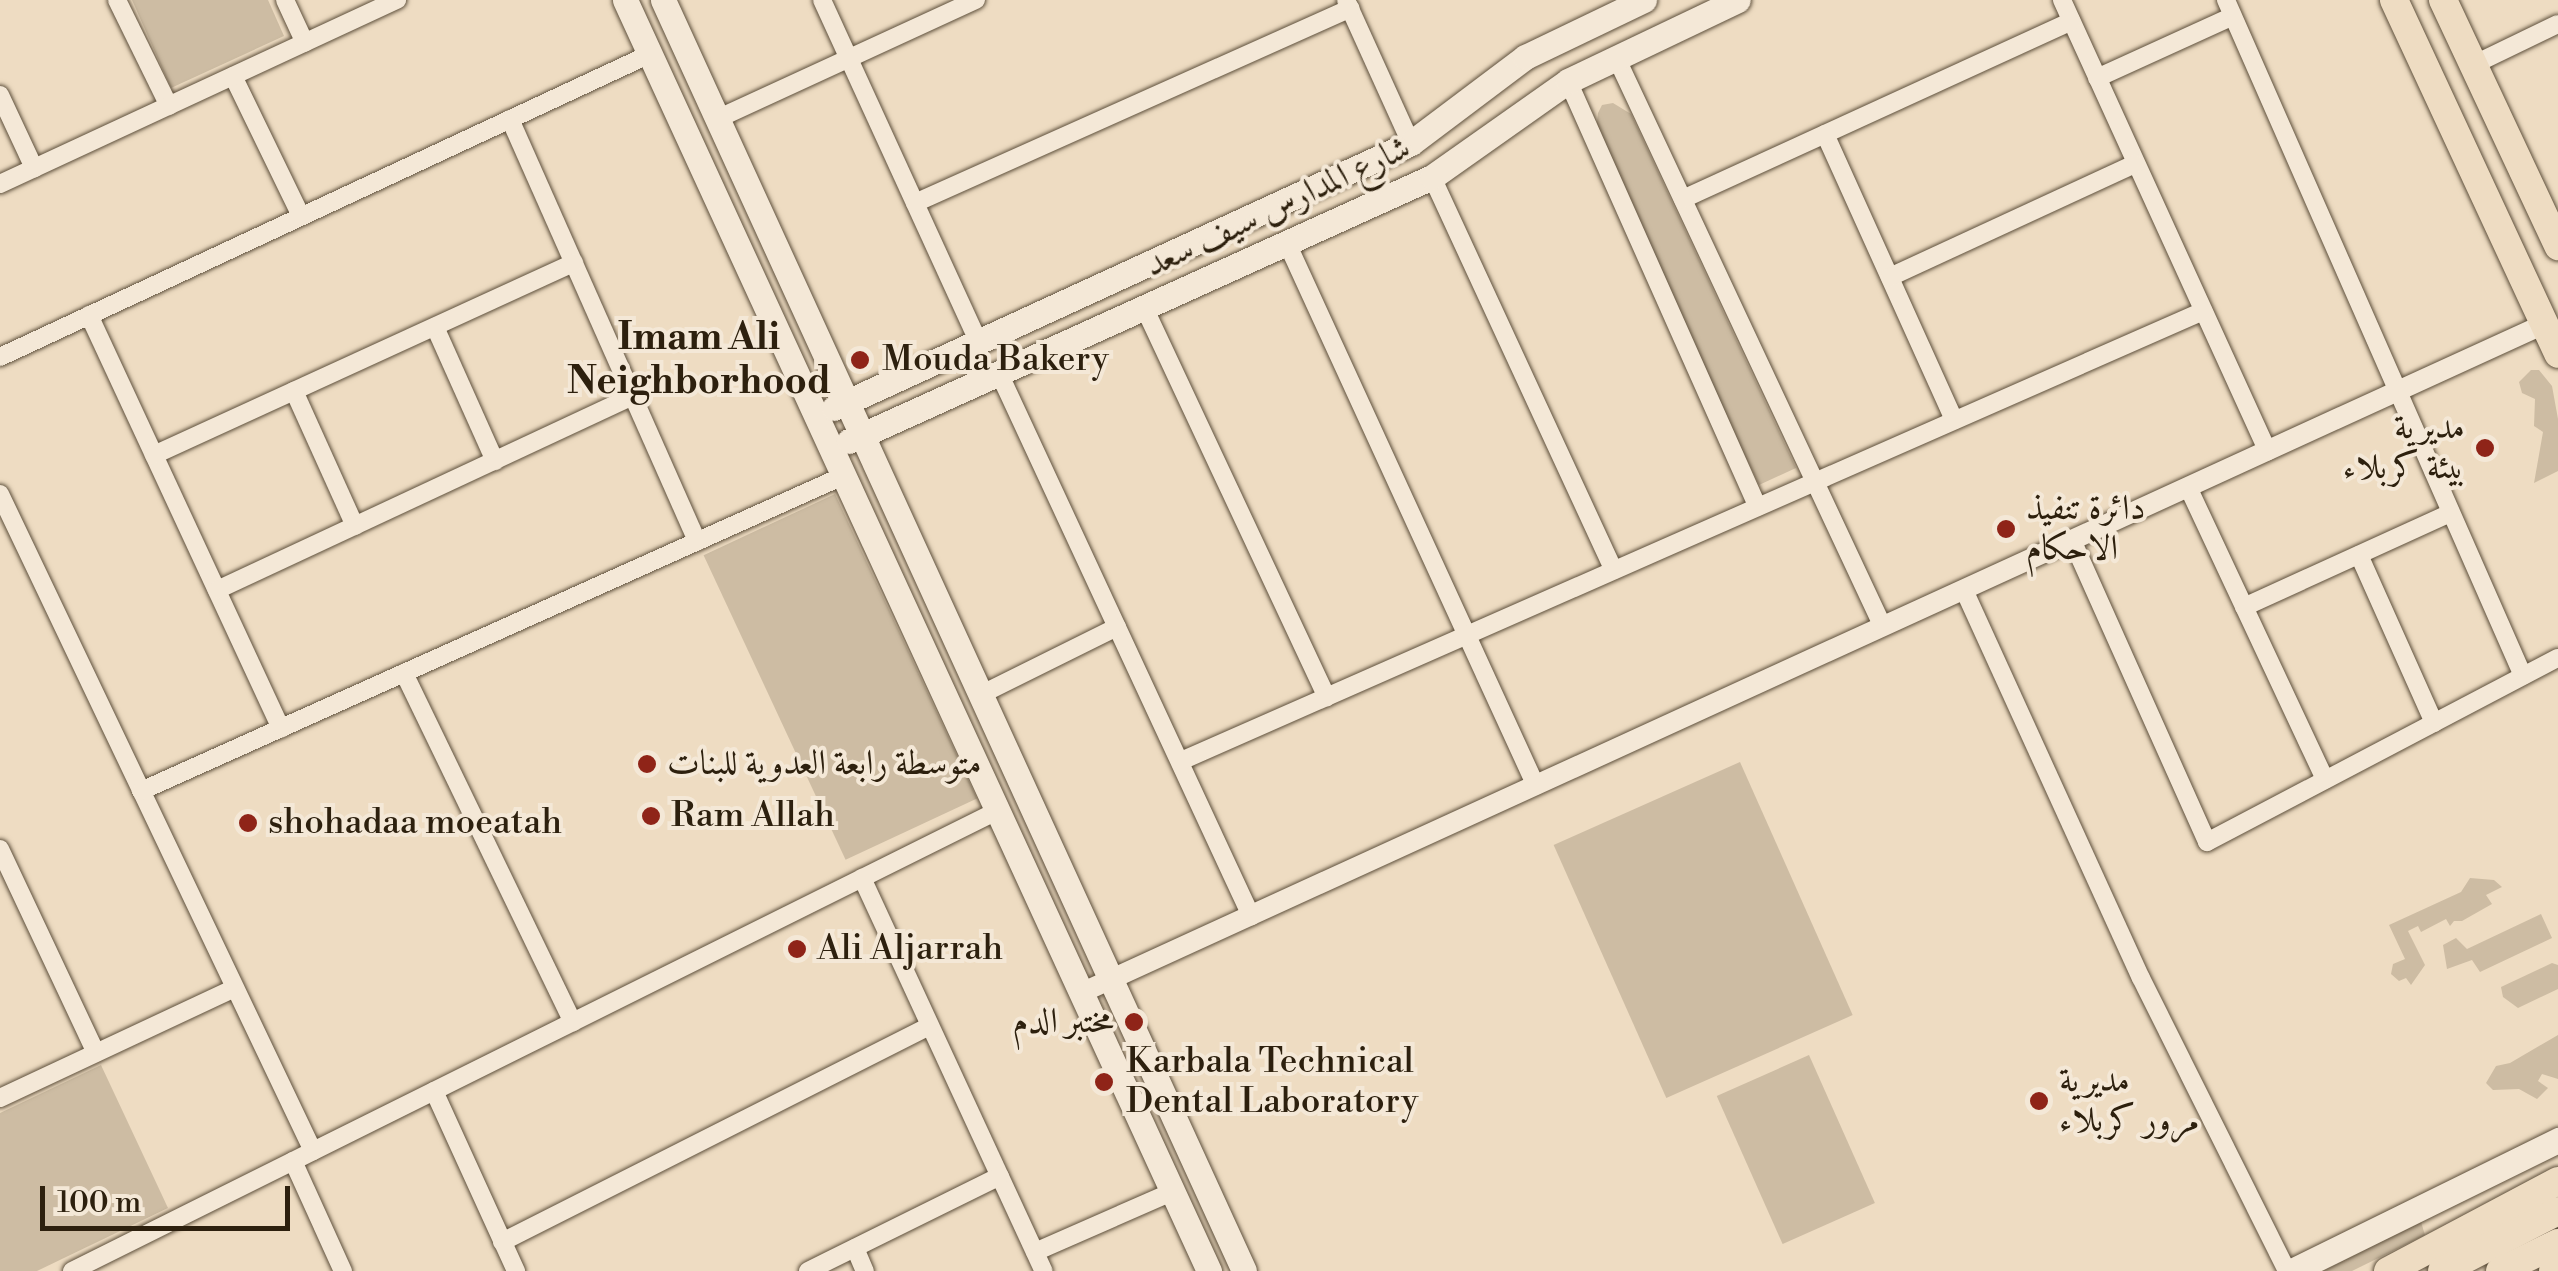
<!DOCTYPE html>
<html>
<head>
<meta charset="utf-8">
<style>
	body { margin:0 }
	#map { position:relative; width:2558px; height:1271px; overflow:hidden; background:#eedcc2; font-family:"Libre Bodoni",Amiri,serif }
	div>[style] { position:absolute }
	.green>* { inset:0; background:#cdbca3; transform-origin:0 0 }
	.roads { filter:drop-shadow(0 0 2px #5d4f3b) drop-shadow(0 0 2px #5d4f3b) }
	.minor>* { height:18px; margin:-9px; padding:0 9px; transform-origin:9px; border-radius:9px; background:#f4e8d7 }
	.tertiary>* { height:20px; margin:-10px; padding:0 10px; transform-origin:10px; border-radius:10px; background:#f4e8d7 }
	.secondary>* { height:25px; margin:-12.5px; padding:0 12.5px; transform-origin:12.5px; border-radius:12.5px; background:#f4e8d7 }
	.primary>* { height:28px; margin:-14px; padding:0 14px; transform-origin:14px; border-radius:14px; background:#eedcc2 }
	.trunk>* { height:28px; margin:-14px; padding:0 14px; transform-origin:14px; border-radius:14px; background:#eedcc2 }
	.dots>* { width:28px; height:28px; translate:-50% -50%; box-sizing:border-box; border:5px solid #f4e8d7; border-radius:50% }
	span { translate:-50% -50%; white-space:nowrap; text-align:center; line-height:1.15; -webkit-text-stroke:8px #f4e8d7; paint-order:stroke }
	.street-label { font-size:35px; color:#2d200e }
	.poi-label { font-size:35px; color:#2d200e }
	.left { translate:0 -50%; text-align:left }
	.right { translate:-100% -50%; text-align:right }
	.neighbourhood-label { font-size:38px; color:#2d200e; font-weight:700 }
	.scale { position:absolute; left:40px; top:1186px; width:250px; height:45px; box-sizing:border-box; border:5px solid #2d200e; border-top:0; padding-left:12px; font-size:30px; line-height:35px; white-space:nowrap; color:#2d200e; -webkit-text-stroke:8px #f4e8d7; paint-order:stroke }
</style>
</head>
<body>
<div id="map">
	<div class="green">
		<i style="clip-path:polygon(132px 0,268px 0,284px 36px,171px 88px)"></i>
		<i style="clip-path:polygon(1613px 103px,1631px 114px,1796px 468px,1759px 485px,1595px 141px,1598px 113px,1602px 105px)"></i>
		<i style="clip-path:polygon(2531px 370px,2539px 370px,2552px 386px,2558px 419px,2558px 471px,2534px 483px,2543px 432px,2534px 426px,2535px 399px,2522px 393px,2519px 382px)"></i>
		<i style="left:835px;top:494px;width:336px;height:145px;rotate:65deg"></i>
		<i style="left:1740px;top:762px;width:277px;height:204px;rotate:66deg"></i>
		<i style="clip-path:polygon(2470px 878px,2494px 880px,2502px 887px,2486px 895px,2492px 904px,2462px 921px,2454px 921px,2450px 926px,2446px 919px,2421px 932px,2418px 926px,2408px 931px,2425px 965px,2411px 985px,2406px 978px,2399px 981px,2391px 974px,2393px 964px,2405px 959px,2389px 925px,2461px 892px)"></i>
		<i style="clip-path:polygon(2541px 914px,2552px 938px,2480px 972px,2472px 960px,2447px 969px,2443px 945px,2456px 938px,2467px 949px)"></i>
		<i style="clip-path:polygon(2552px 963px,2558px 965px,2558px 989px,2518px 1008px,2503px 997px,2501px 987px)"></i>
		<i style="clip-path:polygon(2558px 1035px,2558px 1079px,2542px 1074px,2538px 1081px,2548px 1088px,2537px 1099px,2519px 1089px,2493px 1090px,2486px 1083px,2496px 1066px,2510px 1063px)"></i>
		<i style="left:1809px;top:1055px;width:162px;height:101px;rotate:66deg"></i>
		<i style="clip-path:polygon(101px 1065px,168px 1208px,37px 1271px,0 1271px,0 1113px)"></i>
		<i style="clip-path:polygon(2421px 1222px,2425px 1235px,2352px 1271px,2323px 1271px)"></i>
	</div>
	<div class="roads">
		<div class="minor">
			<i style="left:117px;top:0;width:118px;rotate:63.9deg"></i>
			<i style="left:285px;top:0;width:47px;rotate:65.1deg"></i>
			<i style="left:822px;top:0;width:375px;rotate:65.4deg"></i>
			<i style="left:1346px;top:0;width:157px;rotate:65.6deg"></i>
			<i style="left:2062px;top:0;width:496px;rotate:65.5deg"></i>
			<i style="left:2226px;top:0;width:738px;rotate:66.28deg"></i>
			<i style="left:1616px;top:57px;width:629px;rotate:64.9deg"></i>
			<i style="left:2473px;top:65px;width:94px;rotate:-25.8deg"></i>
			<i style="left:233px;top:76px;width:156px;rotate:64.1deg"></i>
			<i style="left:2097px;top:78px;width:149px;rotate:-24.5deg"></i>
			<i style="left:1568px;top:81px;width:466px;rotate:66deg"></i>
			<i style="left:0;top:95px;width:81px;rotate:65deg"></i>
			<i style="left:510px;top:119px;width:462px;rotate:66.1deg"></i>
			<i style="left:717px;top:119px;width:285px;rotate:-24.7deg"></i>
			<i style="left:1825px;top:134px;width:314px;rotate:65.7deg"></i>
			<i style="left:1432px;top:177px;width:433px;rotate:65.2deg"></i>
			<i style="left:0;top:184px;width:438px;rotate:-24.9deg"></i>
			<i style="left:1683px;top:199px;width:427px;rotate:-24.6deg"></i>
			<i style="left:915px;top:203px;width:477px;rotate:-24.1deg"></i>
			<i style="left:1287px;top:243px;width:597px;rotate:65.37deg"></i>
			<i style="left:1890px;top:277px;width:270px;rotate:-24.8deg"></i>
			<i style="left:1144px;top:307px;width:431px;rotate:64.9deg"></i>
			<i style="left:89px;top:315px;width:456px;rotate:65.1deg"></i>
			<i style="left:435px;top:327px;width:147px;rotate:65.9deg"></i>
			<i style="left:0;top:357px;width:717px;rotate:-24.99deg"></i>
			<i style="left:999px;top:373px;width:599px;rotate:65.1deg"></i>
			<i style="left:294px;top:391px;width:148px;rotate:65.7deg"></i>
			<i style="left:154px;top:455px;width:462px;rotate:-24.6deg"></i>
			<i style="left:2188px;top:487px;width:323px;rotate:64.9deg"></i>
			<i style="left:0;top:494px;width:728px;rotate:64.53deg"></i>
			<i style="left:2072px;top:540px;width:331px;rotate:65.9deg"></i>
			<i style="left:2207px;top:842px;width:396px;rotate:-27.7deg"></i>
			<i style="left:2359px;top:555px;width:184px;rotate:65.9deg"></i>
			<i style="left:217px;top:590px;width:459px;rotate:-25deg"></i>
			<i style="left:1964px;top:590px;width:426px;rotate:65.5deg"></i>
			<i style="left:2141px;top:978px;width:327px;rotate:63.5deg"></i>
			<i style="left:2244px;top:607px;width:224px;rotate:-24.5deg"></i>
			<i style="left:404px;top:673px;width:388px;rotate:64.2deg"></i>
			<i style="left:980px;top:695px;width:153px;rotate:-26.4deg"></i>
			<i style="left:1181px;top:761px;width:1117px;rotate:-23.76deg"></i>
			<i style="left:141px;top:791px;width:769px;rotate:-24.17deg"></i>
			<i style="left:0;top:849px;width:225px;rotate:64.8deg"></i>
			<i style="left:862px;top:878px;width:433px;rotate:65.2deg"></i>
			<i style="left:434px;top:1091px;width:198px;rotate:65.5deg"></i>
			<i style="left:0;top:1098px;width:259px;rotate:-25.1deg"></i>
			<i style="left:293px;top:1161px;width:121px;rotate:65.6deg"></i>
			<i style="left:502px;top:1242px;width:479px;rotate:-26.8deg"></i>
			<i style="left:855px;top:1248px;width:25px;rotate:67deg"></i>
			<i style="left:1035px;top:1252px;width:150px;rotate:-23.7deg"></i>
			<i style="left:72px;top:1271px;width:1033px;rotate:-26.44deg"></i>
			<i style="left:808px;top:1271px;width:214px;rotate:-26.3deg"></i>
		</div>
		<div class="tertiary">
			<i style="left:1081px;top:993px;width:1609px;rotate:-24.57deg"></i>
		</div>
		<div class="secondary">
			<i style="left:625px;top:0;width:1399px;rotate:65.32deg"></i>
			<i style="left:663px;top:0;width:1397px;rotate:65.43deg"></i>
			<i style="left:834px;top:408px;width:635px;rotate:-24.67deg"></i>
			<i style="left:1411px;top:143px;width:143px;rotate:-37deg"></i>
			<i style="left:1525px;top:57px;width:132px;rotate:-25.6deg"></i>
			<i style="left:849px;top:441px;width:640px;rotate:-24.36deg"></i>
			<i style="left:1432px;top:177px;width:166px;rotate:-35.2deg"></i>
			<i style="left:1568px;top:81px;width:188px;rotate:-25.5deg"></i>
			<i style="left:2292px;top:1271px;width:297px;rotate:-26.2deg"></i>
		</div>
		<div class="primary">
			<i style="left:2394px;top:0;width:390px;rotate:65.1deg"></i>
			<i style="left:2443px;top:0;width:272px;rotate:64.9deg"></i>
		</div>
		<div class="trunk">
			<i style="left:2388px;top:1271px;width:192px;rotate:-27.9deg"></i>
			<i style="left:2442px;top:1271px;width:131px;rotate:-27.3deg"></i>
			<i style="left:2500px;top:1271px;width:64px;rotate:-25.8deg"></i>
			<i style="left:2553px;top:1271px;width:6px;rotate:-31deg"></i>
		</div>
	</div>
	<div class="dots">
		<i style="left:860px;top:360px;background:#8f2418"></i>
		<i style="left:2485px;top:448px;background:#8f2418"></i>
		<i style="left:2006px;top:529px;background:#8f2418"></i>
		<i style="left:647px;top:764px;background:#8f2418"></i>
		<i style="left:651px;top:816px;background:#8f2418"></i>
		<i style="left:248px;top:823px;background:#8f2418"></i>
		<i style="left:797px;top:949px;background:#8f2418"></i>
		<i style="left:1134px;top:1022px;background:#8f2418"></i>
		<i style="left:1104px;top:1082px;background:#8f2418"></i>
		<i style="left:2039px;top:1101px;background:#8f2418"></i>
	</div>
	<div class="street-label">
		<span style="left:1278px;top:207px;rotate:-25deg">شارع المدارس سيف سعد</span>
	</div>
	<div class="poi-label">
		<span class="left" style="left:882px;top:360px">Mouda Bakery</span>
		<span class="right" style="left:2465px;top:448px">مديرية<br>بيئة كربلاء</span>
		<span class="left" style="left:2026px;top:529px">دائرة تنفيذ<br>الاحكام</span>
		<span class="left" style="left:667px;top:764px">متوسطة رابعة العدوية للبنات</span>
		<span class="left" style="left:671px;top:816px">Ram Allah</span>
		<span class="left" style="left:268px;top:823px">shohadaa moeatah</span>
		<span class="left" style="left:817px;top:949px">Ali Aljarrah</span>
		<span class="right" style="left:1114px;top:1022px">مختبر الدم</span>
		<span class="left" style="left:1126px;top:1082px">Karbala Technical<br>Dental Laboratory</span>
		<span class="left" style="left:2059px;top:1101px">مديرية<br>مرور كربلاء</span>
	</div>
	<div class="neighbourhood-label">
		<span style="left:699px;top:360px">Imam Ali<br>Neighborhood</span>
	</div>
	<div class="scale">100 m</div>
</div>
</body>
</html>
